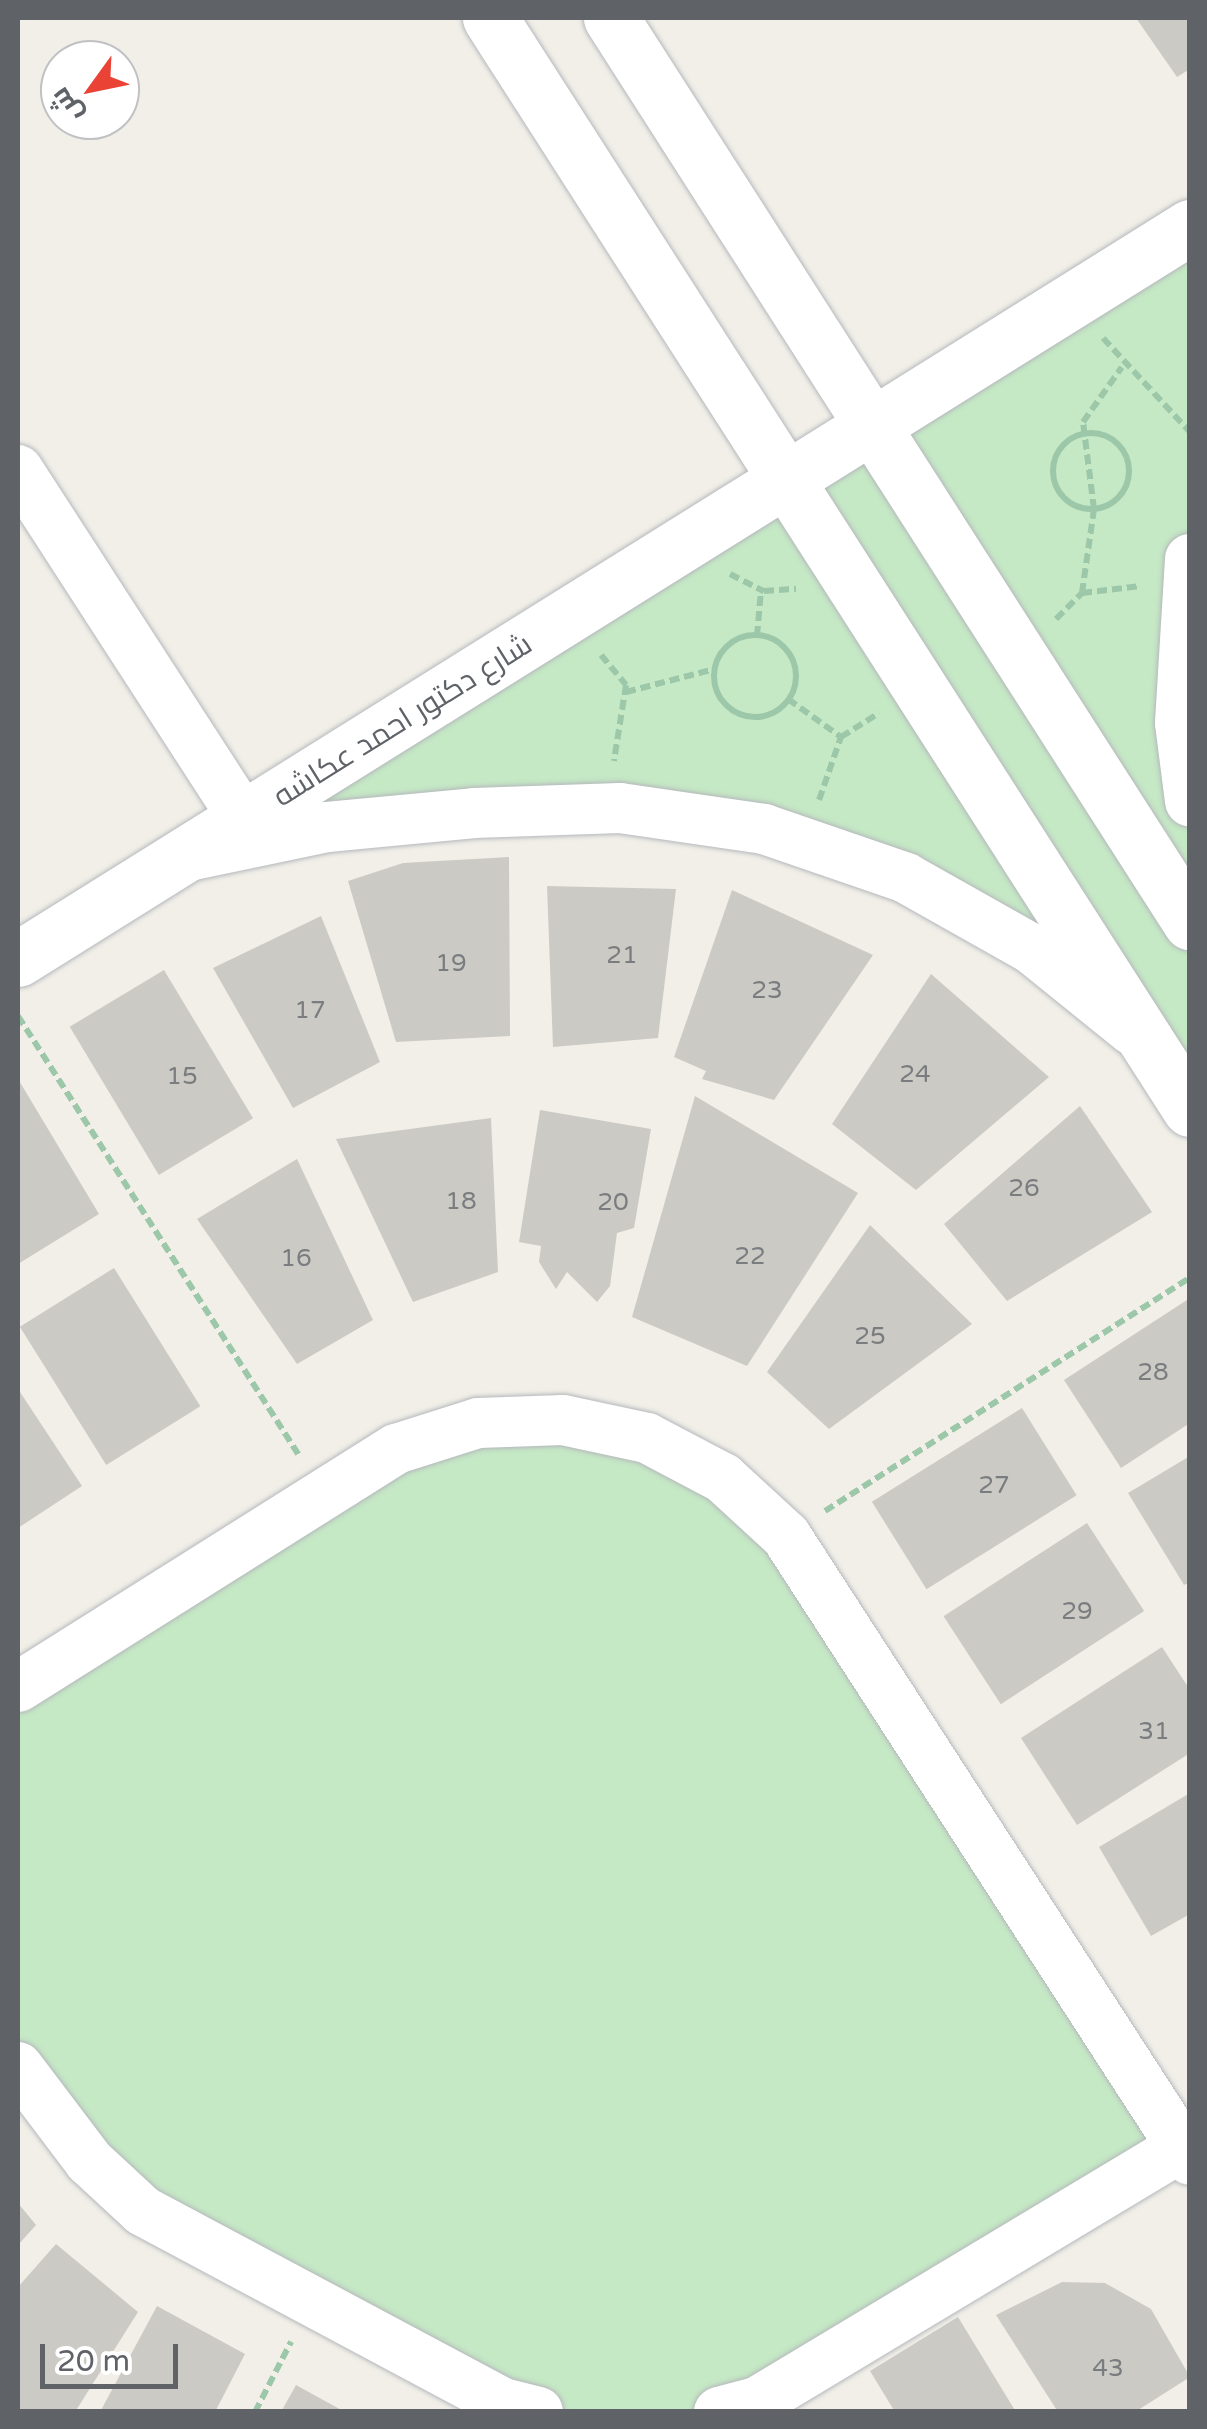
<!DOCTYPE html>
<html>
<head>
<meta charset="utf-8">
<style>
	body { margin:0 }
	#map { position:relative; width:1207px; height:2429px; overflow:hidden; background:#f1efe8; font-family:"Varela Round",Cairo,sans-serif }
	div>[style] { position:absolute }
	.green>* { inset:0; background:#c5e8c5 }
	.building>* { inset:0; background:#cccac5; transform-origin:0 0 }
	.path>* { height:6px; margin-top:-3px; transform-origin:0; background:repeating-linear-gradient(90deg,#9cc7a9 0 10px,transparent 0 15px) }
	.path>.ring { margin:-3px; padding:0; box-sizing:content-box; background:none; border:6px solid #9cc7a9; border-radius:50% }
	.roads { filter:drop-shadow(0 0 2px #b5b8bc) drop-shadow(0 0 2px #b5b8bc) }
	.minor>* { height:50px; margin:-25px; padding:0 25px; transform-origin:25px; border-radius:25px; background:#fff }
	.tertiary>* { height:55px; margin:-27.5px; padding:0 27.5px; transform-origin:27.5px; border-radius:27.5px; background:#fff }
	span { translate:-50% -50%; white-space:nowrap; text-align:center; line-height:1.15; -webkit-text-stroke:8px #fff; paint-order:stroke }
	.number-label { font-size:25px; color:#7a7d7f }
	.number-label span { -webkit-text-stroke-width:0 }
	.street-label { font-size:30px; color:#5f6368 }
	.frame { position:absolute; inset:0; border:20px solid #5f6368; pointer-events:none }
	.north { position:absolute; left:40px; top:40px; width:100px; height:100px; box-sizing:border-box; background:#fff; border:2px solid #bfc1c3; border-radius:50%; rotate:237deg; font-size:28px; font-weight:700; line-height:40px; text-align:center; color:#5f6368 }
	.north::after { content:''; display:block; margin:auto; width:35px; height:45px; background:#ea4335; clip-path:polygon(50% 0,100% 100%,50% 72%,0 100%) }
	.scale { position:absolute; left:40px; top:2344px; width:138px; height:45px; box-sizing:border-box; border:5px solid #5f6368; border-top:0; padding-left:12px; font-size:30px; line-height:35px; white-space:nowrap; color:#5f6368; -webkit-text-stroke:8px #fff; paint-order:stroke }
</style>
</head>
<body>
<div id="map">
	<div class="green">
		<i style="clip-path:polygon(1189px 227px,1189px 1106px,1145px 1041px,906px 878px,620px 808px,183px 857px)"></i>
		<i style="clip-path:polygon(478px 1423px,723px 1478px,1181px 2147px,719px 2412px,538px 2411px,143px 2211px,18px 2067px,18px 1687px)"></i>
	</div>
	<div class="building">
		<i style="clip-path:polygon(1136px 18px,1190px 18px,1190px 69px,1177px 77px)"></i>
		<i style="clip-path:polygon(509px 857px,510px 1036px,396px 1042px,348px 881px,403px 863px)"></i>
		<i style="clip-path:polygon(547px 886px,676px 889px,658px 1038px,553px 1047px)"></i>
		<i style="clip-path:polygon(732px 890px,873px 955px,774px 1100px,702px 1079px,706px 1071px,674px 1057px)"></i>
		<i style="clip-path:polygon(321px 916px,380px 1062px,293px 1108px,213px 968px)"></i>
		<i style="left:164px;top:970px;width:173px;height:110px;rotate:59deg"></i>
		<i style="clip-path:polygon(931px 974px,1049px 1077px,916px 1190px,832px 1124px)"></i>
		<i style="clip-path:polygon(18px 1079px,99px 1214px,18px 1264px)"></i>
		<i style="clip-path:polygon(695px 1096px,858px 1193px,747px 1366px,632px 1317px)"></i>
		<i style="clip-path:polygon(1080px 1106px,1152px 1212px,1007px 1301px,944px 1224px)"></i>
		<i style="clip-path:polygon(540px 1110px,651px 1129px,634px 1228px,617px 1233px,610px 1286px,597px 1302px,567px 1272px,556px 1289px,539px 1262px,541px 1246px,519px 1242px)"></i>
		<i style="clip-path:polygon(491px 1118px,498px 1272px,413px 1302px,336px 1139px)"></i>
		<i style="clip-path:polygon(297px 1159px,373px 1320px,297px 1364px,197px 1219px)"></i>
		<i style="clip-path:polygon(870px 1225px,972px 1324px,829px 1429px,767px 1372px)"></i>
		<i style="left:114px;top:1268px;width:163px;height:111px;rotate:58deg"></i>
		<i style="clip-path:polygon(1190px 1298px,1190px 1423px,1121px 1468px,1064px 1380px)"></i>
		<i style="clip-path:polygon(18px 1389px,82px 1486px,18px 1528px)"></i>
		<i style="left:1022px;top:1408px;width:103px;height:177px;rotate:58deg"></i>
		<i style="clip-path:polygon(1190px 1456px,1190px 1582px,1184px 1585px,1128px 1493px)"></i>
		<i style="left:1087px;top:1523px;width:105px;height:171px;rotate:57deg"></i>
		<i style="clip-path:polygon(1162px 1647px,1190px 1690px,1190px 1753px,1077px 1825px,1021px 1738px)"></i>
		<i style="clip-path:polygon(1190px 1793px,1190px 1914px,1151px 1936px,1099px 1847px)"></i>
		<i style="clip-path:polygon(18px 2203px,36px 2225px,18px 2245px)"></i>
		<i style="clip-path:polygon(56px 2244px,138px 2312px,75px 2412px,18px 2412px,18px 2287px)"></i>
		<i style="clip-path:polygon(1062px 2282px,1105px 2283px,1151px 2309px,1190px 2377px,1135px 2412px,1058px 2412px,996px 2315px)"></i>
		<i style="clip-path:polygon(157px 2306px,245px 2354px,215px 2412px,100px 2412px)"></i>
		<i style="clip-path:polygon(958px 2317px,1016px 2412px,895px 2412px,870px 2371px)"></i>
		<i style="clip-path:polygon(296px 2385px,345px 2412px,281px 2412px)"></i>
	</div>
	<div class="path">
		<i style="left:1103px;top:338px;width:128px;rotate:47.2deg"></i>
		<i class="ring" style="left:1053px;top:433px;width:70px;height:70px"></i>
		<i style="left:730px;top:574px;width:38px;rotate:27deg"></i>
		<i style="left:764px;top:591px;width:32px;rotate:-4deg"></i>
		<i style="left:1082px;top:593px;width:59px;rotate:-6.8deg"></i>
		<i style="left:1056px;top:619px;width:37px;rotate:-45deg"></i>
		<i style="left:1082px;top:593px;width:85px;rotate:-81.9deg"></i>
		<i style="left:1094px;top:509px;width:88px;rotate:-97.2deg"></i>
		<i style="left:1083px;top:422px;width:67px;rotate:-54.7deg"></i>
		<i class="ring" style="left:714px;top:635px;width:76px;height:76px"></i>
		<i style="left:757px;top:636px;width:46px;rotate:-85deg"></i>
		<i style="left:601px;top:655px;width:39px;rotate:50deg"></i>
		<i style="left:626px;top:685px;width:77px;rotate:99deg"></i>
		<i style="left:626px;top:692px;width:91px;rotate:-14.6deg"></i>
		<i style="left:788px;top:699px;width:65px;rotate:35.6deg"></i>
		<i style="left:819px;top:800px;width:67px;rotate:-70.8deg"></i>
		<i style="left:841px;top:737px;width:45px;rotate:-32.3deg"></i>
		<i style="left:18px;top:1016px;width:523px;rotate:57.4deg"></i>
		<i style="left:825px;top:1511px;width:433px;rotate:-32.6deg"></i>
		<i style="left:255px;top:2412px;width:79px;rotate:-62.8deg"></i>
	</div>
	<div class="roads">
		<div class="minor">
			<i style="left:18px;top:470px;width:417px;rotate:57.1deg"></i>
			<i style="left:1190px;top:559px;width:164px;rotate:93.5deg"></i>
			<i style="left:1180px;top:723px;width:79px;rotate:82.7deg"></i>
			<i style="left:193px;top:855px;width:137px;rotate:-11.8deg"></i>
			<i style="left:327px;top:827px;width:148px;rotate:-5.4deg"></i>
			<i style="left:474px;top:813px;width:146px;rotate:-2deg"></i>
			<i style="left:620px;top:808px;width:146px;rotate:8.3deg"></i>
			<i style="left:764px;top:829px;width:150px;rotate:19deg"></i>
			<i style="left:906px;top:878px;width:145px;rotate:29.4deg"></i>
			<i style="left:1032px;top:949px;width:129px;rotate:39deg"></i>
			<i style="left:18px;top:1687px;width:447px;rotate:-32.2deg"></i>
			<i style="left:396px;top:1449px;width:86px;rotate:-17.6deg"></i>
			<i style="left:478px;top:1423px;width:85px;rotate:-2deg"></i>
			<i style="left:563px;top:1420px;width:86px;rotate:12.1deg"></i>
			<i style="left:647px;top:1438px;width:86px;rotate:27.8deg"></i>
			<i style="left:723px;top:1478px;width:86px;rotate:42.6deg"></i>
			<i style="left:786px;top:1536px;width:743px;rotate:57.08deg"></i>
			<i style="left:18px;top:2067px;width:118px;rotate:52.9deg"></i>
			<i style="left:89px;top:2161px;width:74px;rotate:42.8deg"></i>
			<i style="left:143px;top:2211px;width:408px;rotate:28.1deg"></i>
			<i style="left:503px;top:2403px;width:36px;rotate:14deg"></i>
			<i style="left:719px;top:2412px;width:39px;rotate:-15deg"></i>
			<i style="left:757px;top:2402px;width:495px;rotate:-31deg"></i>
		</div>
		<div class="tertiary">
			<i style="left:490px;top:18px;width:1296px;rotate:57.32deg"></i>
			<i style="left:611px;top:18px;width:1074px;rotate:57.36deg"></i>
			<i style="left:18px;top:959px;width:1382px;rotate:-31.99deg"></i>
		</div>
	</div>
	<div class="number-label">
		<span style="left:622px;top:955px">21</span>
		<span style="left:451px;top:963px">19</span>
		<span style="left:767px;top:990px">23</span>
		<span style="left:310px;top:1010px">17</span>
		<span style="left:915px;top:1074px">24</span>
		<span style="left:182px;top:1076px">15</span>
		<span style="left:1024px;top:1188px">26</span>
		<span style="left:461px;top:1201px">18</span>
		<span style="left:613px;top:1202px">20</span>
		<span style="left:750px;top:1256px">22</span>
		<span style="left:296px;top:1258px">16</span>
		<span style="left:870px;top:1336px">25</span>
		<span style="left:1153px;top:1372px">28</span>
		<span style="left:994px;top:1485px">27</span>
		<span style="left:1077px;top:1611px">29</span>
		<span style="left:1154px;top:1731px">31</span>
		<span style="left:1108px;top:2368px">43</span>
	</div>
	<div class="street-label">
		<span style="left:403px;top:721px;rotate:-32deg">شارع دكتور احمد عكاشه</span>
	</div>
	<div class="frame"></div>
	<div class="north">ش</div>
	<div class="scale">20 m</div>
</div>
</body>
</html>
